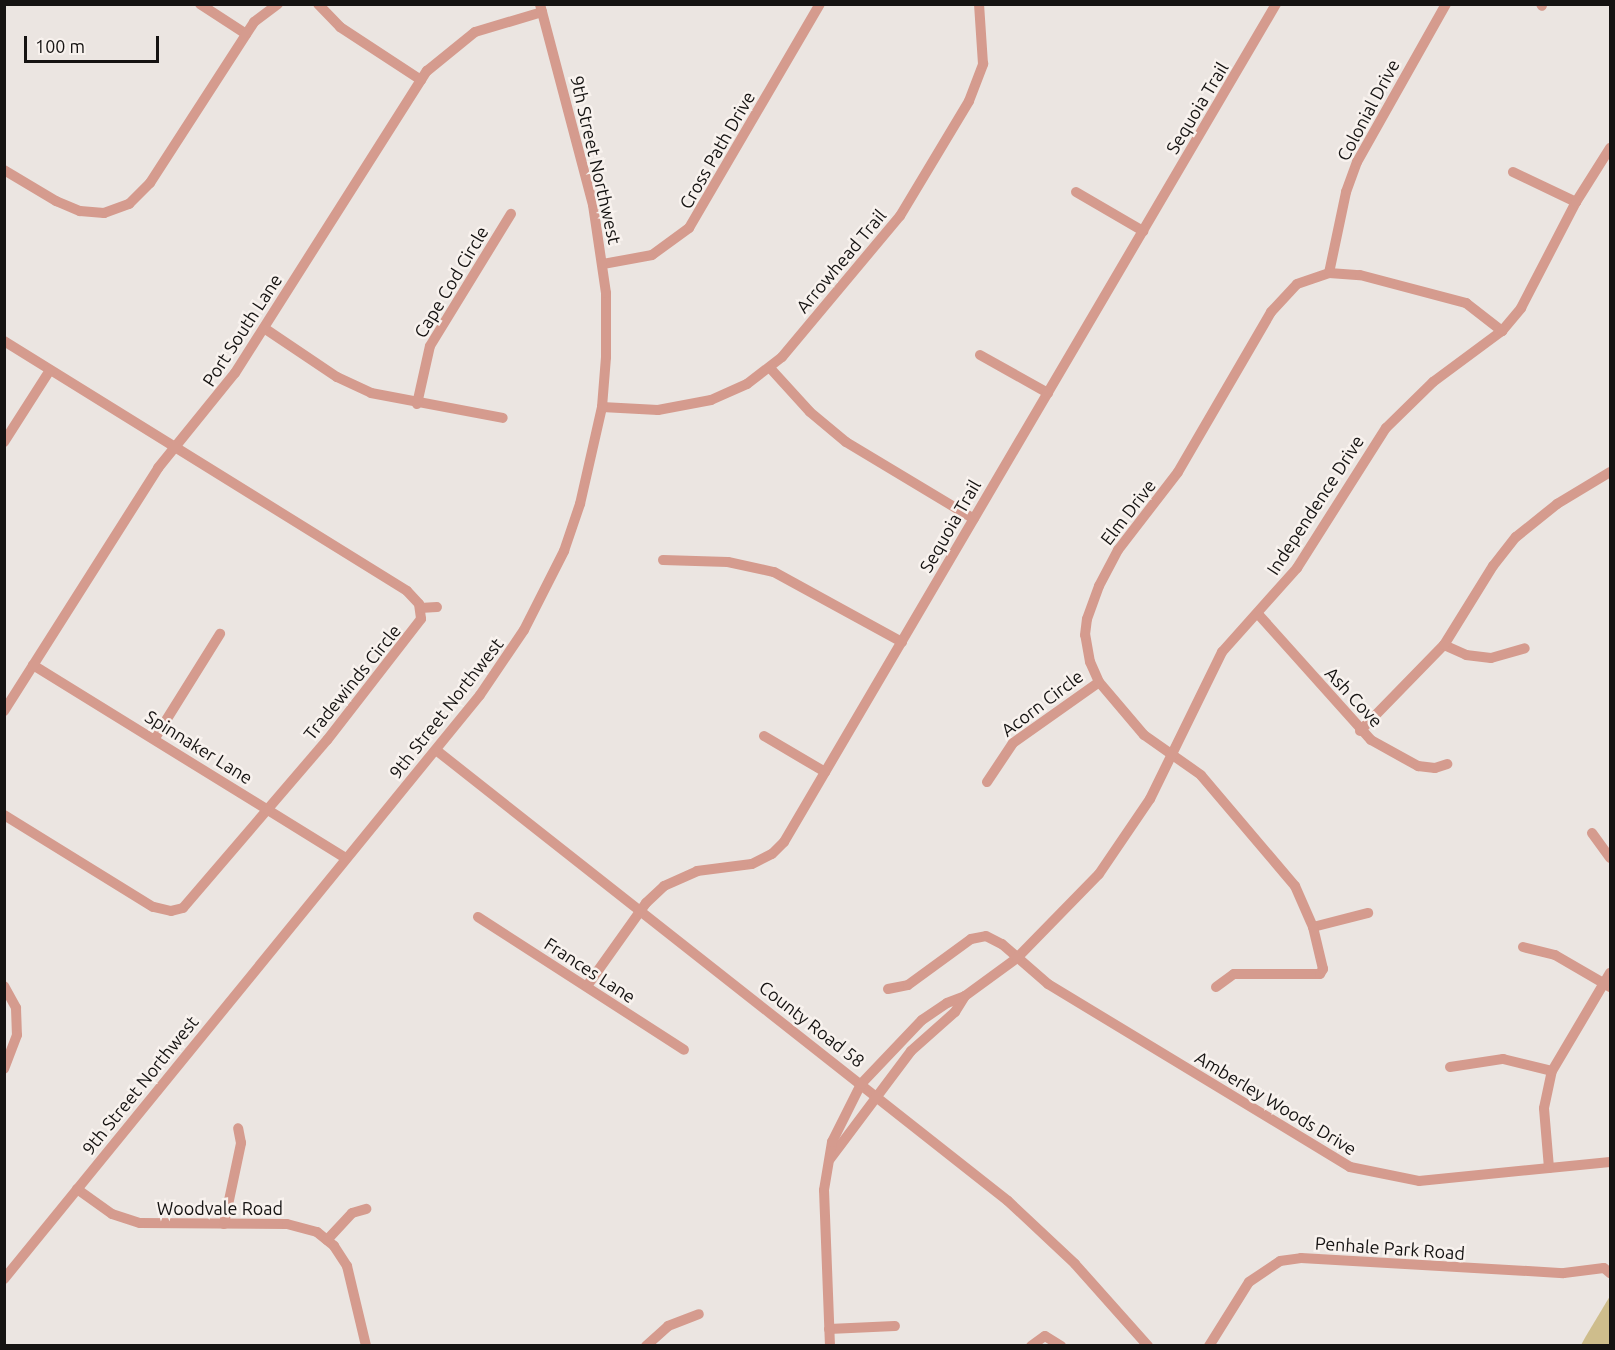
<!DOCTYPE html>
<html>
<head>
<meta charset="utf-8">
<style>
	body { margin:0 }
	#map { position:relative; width:1615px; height:1350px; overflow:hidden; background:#ebe5e1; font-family:Ubuntu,sans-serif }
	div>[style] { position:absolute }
	.green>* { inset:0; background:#cebd8c }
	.minor>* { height:10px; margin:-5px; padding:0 5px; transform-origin:5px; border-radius:5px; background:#d59b8e }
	span { translate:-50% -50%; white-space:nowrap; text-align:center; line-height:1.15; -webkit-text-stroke:5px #f8f2ee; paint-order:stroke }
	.street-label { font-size:18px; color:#151312 }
	.frame { position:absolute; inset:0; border:6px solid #151312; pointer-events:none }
	.scale { position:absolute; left:24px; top:36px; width:135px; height:27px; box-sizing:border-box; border:3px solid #151312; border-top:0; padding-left:8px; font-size:18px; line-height:21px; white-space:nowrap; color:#151312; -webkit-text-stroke:4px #f8f2ee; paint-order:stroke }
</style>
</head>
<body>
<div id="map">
	<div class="green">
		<i style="clip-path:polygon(1610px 1296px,1610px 1345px,1581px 1345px,1586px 1336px)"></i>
	</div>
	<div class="minor">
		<i style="left:200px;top:4px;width:55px;rotate:33.1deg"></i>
		<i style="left:318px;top:4px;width:32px;rotate:46deg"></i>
		<i style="left:340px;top:27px;width:97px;rotate:33.2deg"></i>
		<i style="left:1541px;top:4px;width:2px;rotate:63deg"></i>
		<i style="left:4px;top:170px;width:61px;rotate:30.8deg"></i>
		<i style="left:56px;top:201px;width:26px;rotate:23deg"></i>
		<i style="left:80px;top:211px;width:24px;rotate:5deg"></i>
		<i style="left:104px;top:213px;width:27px;rotate:-20deg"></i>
		<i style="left:129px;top:204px;width:30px;rotate:-45deg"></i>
		<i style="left:150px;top:183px;width:192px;rotate:-57.1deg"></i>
		<i style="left:254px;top:22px;width:30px;rotate:-37deg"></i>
		<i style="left:1513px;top:172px;width:70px;rotate:25.5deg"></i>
		<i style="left:1076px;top:192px;width:78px;rotate:30.2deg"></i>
		<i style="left:603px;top:264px;width:50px;rotate:-10.4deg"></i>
		<i style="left:652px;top:255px;width:46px;rotate:-36.1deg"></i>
		<i style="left:689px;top:228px;width:259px;rotate:-59.7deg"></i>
		<i style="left:1329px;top:273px;width:83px;rotate:-78.1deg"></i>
		<i style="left:1346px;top:192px;width:32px;rotate:-70deg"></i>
		<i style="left:1357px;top:162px;width:181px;rotate:-60.6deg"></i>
		<i style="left:264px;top:328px;width:88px;rotate:33.9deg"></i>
		<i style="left:337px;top:377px;width:38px;rotate:25deg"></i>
		<i style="left:371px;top:393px;width:134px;rotate:10.7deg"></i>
		<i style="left:4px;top:341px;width:474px;rotate:31.8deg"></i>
		<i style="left:407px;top:591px;width:18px;rotate:47deg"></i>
		<i style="left:419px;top:604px;width:15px;rotate:82deg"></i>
		<i style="left:421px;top:619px;width:153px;rotate:127.8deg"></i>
		<i style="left:327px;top:740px;width:221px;rotate:130.6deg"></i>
		<i style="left:183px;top:908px;width:12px;rotate:166deg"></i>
		<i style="left:171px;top:911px;width:18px;rotate:-167deg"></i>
		<i style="left:153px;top:907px;width:175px;rotate:-148.3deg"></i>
		<i style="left:980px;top:355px;width:78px;rotate:29.2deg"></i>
		<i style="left:770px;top:368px;width:59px;rotate:47.7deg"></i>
		<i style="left:810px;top:412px;width:47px;rotate:39.8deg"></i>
		<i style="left:846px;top:442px;width:149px;rotate:31deg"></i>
		<i style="left:417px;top:404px;width:59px;rotate:-77.4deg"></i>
		<i style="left:430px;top:346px;width:155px;rotate:-58.5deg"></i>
		<i style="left:602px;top:407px;width:56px;rotate:3.1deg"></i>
		<i style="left:658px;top:410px;width:54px;rotate:-10.7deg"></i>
		<i style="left:711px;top:400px;width:39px;rotate:-24deg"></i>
		<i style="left:747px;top:384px;width:44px;rotate:-37.6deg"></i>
		<i style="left:782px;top:357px;width:184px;rotate:-50.1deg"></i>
		<i style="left:900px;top:216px;width:134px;rotate:-59deg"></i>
		<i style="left:969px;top:101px;width:40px;rotate:-69deg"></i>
		<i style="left:983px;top:64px;width:60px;rotate:-93.8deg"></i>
		<i style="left:4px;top:442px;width:85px;rotate:-57.4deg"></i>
		<i style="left:663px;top:560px;width:65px;rotate:1.8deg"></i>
		<i style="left:728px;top:562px;width:47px;rotate:12.3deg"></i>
		<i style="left:774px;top:572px;width:146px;rotate:28.7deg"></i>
		<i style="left:420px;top:608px;width:17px;rotate:-3deg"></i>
		<i style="left:1258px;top:614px;width:169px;rotate:48.1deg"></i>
		<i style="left:1371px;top:740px;width:54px;rotate:29deg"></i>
		<i style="left:1418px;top:766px;width:17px;rotate:7deg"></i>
		<i style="left:1435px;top:768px;width:13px;rotate:-18deg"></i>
		<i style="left:1444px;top:645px;width:24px;rotate:24deg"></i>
		<i style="left:1466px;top:655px;width:25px;rotate:7deg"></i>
		<i style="left:1491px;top:658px;width:35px;rotate:-16deg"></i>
		<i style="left:33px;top:665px;width:368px;rotate:31.7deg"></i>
		<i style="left:4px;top:711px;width:288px;rotate:-57.6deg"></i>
		<i style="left:158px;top:468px;width:122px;rotate:-51deg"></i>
		<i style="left:235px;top:373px;width:358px;rotate:-57.6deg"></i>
		<i style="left:427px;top:71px;width:62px;rotate:-39.1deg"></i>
		<i style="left:475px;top:32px;width:70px;rotate:-16.6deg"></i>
		<i style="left:1360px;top:731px;width:120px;rotate:-45.7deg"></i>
		<i style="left:1444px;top:645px;width:93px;rotate:-58.2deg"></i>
		<i style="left:1493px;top:566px;width:37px;rotate:-52deg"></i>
		<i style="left:1516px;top:537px;width:53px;rotate:-38.8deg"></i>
		<i style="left:1557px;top:504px;width:62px;rotate:-31.1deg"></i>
		<i style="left:764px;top:736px;width:71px;rotate:30.5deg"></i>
		<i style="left:155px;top:738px;width:123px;rotate:-58deg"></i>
		<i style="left:436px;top:750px;width:728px;rotate:38.25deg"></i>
		<i style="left:1008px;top:1201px;width:92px;rotate:43.2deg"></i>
		<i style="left:1075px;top:1264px;width:110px;rotate:48.3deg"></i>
		<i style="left:987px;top:782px;width:47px;rotate:-56.3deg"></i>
		<i style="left:1013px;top:743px;width:105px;rotate:-35.3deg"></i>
		<i style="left:1592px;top:833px;width:31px;rotate:54deg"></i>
		<i style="left:478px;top:917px;width:245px;rotate:32.8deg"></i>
		<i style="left:1313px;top:927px;width:57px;rotate:-14.3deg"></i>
		<i style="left:1523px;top:947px;width:33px;rotate:14deg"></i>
		<i style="left:1555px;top:955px;width:64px;rotate:30.2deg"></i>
		<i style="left:4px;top:986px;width:25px;rotate:61deg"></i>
		<i style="left:16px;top:1008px;width:27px;rotate:88deg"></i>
		<i style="left:17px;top:1035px;width:36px;rotate:111deg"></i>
		<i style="left:587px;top:986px;width:102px;rotate:-54.6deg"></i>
		<i style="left:646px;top:903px;width:25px;rotate:-43deg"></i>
		<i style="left:664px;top:886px;width:36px;rotate:-24deg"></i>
		<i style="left:697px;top:871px;width:55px;rotate:-7.3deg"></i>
		<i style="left:752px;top:864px;width:22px;rotate:-27deg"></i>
		<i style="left:772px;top:854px;width:17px;rotate:-45deg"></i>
		<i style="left:784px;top:842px;width:972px;rotate:-59.58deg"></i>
		<i style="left:1216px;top:987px;width:22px;rotate:-36deg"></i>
		<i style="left:1234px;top:974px;width:86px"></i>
		<i style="left:1320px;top:974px;width:6px;rotate:-59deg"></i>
		<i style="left:1323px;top:969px;width:43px;rotate:-103.4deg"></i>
		<i style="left:1313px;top:927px;width:45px;rotate:-113.7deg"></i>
		<i style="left:1295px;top:886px;width:145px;rotate:-130.3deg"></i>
		<i style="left:1201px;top:775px;width:70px;rotate:-144.9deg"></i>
		<i style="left:1144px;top:735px;width:70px;rotate:-130.3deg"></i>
		<i style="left:1099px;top:682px;width:22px;rotate:-114deg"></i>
		<i style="left:1090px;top:662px;width:27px;rotate:-100deg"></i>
		<i style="left:1085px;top:635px;width:16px;rotate:-83deg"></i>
		<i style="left:1087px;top:619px;width:35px;rotate:-70deg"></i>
		<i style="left:1099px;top:586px;width:41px;rotate:-62.2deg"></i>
		<i style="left:1118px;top:550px;width:98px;rotate:-52.4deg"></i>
		<i style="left:1178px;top:472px;width:185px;rotate:-59.8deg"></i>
		<i style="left:1271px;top:312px;width:38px;rotate:-47deg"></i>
		<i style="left:1297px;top:284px;width:34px;rotate:-19deg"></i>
		<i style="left:1329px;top:273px;width:31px;rotate:4deg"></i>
		<i style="left:1360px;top:275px;width:110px;rotate:14.8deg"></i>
		<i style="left:1466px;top:303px;width:46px;rotate:37.9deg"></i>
		<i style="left:888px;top:989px;width:20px;rotate:-11deg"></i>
		<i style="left:908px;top:985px;width:78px;rotate:-36.1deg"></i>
		<i style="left:971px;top:939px;width:15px;rotate:-11deg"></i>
		<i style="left:986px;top:936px;width:18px;rotate:27deg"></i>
		<i style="left:1002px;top:944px;width:61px;rotate:41deg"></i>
		<i style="left:1048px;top:984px;width:353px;rotate:31.2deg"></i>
		<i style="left:1350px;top:1167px;width:70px;rotate:11.5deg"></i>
		<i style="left:1419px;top:1181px;width:192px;rotate:-5.7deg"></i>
		<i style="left:1450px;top:1067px;width:54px;rotate:-8.6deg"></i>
		<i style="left:1503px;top:1059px;width:50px;rotate:13.8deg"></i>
		<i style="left:830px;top:1159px;width:135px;rotate:-53.1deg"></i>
		<i style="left:911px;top:1051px;width:59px;rotate:-41.6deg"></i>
		<i style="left:955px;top:1012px;width:19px;rotate:-58deg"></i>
		<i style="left:1549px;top:1168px;width:60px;rotate:-94.8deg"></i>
		<i style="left:1544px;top:1108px;width:38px;rotate:-78deg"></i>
		<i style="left:1552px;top:1071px;width:114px;rotate:-59.4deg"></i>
		<i style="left:77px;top:1189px;width:43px;rotate:35.5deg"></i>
		<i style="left:112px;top:1214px;width:29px;rotate:18deg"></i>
		<i style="left:140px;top:1223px;width:147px;rotate:0.4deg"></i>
		<i style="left:287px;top:1224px;width:31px;rotate:15deg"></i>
		<i style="left:317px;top:1232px;width:22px;rotate:39deg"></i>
		<i style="left:334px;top:1246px;width:24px;rotate:57deg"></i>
		<i style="left:347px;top:1266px;width:82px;rotate:76.6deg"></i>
		<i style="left:224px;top:1224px;width:83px;rotate:-78.1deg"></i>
		<i style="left:241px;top:1143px;width:15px;rotate:-101deg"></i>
		<i style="left:327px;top:1240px;width:37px;rotate:-47deg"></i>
		<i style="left:352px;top:1213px;width:15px;rotate:-16deg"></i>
		<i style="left:4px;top:1279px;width:753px;rotate:-50.82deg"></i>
		<i style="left:480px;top:695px;width:78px;rotate:-55.9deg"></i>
		<i style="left:524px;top:630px;width:89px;rotate:-63.1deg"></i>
		<i style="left:564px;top:551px;width:50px;rotate:-71.2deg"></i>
		<i style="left:580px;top:504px;width:99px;rotate:-77.2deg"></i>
		<i style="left:602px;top:407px;width:50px;rotate:-85.4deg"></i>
		<i style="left:606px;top:357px;width:64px;rotate:-90deg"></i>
		<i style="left:606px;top:293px;width:89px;rotate:-98.4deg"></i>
		<i style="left:593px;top:205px;width:208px;rotate:-104.8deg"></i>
		<i style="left:829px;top:1329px;width:66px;rotate:-2.6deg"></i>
		<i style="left:646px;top:1346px;width:30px;rotate:-42deg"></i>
		<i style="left:668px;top:1326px;width:33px;rotate:-21deg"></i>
		<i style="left:830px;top:1346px;width:156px;rotate:-92.2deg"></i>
		<i style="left:824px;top:1190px;width:49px;rotate:-80.5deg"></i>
		<i style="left:832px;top:1142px;width:65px;rotate:-63.4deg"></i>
		<i style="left:861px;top:1084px;width:88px;rotate:-46.4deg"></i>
		<i style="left:922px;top:1020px;width:30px;rotate:-34deg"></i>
		<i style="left:947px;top:1003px;width:19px;rotate:-21deg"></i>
		<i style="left:965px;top:996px;width:64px;rotate:-36.2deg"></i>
		<i style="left:1017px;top:958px;width:117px;rotate:-45.7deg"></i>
		<i style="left:1099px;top:874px;width:91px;rotate:-55.8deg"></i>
		<i style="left:1150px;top:799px;width:164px;rotate:-63.9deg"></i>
		<i style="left:1222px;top:652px;width:113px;rotate:-48.2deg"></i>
		<i style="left:1297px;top:568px;width:166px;rotate:-57.6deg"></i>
		<i style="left:1386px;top:428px;width:66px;rotate:-44.4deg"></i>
		<i style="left:1433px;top:382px;width:86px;rotate:-36.5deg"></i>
		<i style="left:1502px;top:331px;width:30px;rotate:-50deg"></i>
		<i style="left:1521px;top:308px;width:119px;rotate:-62.6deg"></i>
		<i style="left:1576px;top:202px;width:64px;rotate:-57.8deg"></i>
		<i style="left:1031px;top:1346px;width:17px;rotate:-36deg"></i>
		<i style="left:1045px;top:1336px;width:19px;rotate:32deg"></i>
		<i style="left:1209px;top:1346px;width:75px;rotate:-58deg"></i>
		<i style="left:1249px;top:1282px;width:37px;rotate:-34deg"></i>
		<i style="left:1280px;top:1261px;width:21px;rotate:-8deg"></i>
		<i style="left:1301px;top:1258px;width:263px;rotate:3.3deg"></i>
		<i style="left:1564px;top:1273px;width:40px;rotate:-7.1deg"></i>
		<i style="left:1604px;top:1268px;width:8px;rotate:40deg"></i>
	</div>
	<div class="street-label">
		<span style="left:1197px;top:108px;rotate:-59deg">Sequoia Trail</span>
		<span style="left:1368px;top:110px;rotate:-62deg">Colonial Drive</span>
		<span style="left:717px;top:150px;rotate:-60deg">Cross Path Drive</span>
		<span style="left:596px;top:160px;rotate:77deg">9th Street Northwest</span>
		<span style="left:841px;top:261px;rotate:-50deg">Arrowhead Trail</span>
		<span style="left:451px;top:282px;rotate:-59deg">Cape Cod Circle</span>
		<span style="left:242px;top:330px;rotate:-57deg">Port South Lane</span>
		<span style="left:1315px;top:505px;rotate:-57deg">Independence Drive</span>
		<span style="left:1128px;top:512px;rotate:-52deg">Elm Drive</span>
		<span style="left:950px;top:526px;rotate:-60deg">Sequoia Trail</span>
		<span style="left:352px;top:682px;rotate:-51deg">Tradewinds Circle</span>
		<span style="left:1354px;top:697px;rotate:47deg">Ash Cove</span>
		<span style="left:1042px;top:703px;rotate:-37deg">Acorn Circle</span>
		<span style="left:446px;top:708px;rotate:-52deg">9th Street Northwest</span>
		<span style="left:199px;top:747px;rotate:32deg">Spinnaker Lane</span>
		<span style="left:590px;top:970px;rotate:33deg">Frances Lane</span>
		<span style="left:812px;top:1024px;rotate:38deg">County Road 58</span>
		<span style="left:140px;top:1085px;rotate:-51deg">9th Street Northwest</span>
		<span style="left:1276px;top:1103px;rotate:31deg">Amberley Woods Drive</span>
		<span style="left:220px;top:1208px">Woodvale Road</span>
		<span style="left:1390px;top:1248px;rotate:4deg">Penhale Park Road</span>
	</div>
	<div class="frame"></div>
	<div class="scale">100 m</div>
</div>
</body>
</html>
